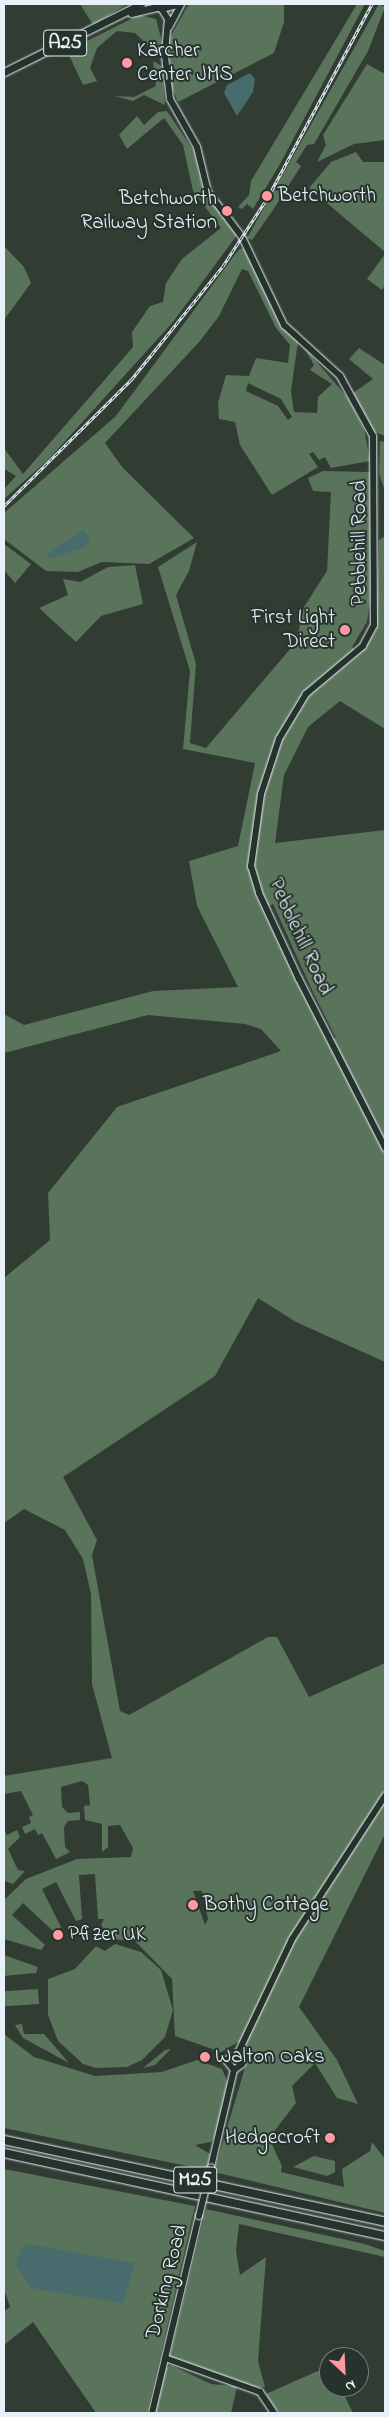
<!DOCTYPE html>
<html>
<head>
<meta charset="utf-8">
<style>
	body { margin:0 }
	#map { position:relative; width:389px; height:2417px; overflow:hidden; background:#313c33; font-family:"Indie Flower",sans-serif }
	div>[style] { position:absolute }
	.green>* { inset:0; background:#59745a; transform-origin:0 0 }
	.water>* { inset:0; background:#486c6e }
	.stream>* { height:1px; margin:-0.5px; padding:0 0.5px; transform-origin:0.5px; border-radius:0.5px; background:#486c6e }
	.roads { filter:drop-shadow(0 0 1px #e8f1f8) drop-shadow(0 0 1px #e8f1f8) }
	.secondary>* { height:6px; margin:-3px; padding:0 3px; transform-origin:3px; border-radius:3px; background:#26332d }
	.primary>* { height:7px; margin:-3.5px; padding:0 3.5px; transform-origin:3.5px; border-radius:3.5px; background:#26332d }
	.highway>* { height:8px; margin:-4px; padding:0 4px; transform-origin:4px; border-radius:4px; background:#26332d }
	.rail>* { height:3px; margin-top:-1.5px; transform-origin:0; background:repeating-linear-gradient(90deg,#26332d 0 4px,#e8f1f8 0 8px); box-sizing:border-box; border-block:1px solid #e8f1f8 }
	.bridges { filter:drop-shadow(0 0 1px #e8f1f8) drop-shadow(0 0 1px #e8f1f8) }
	.secondary-bridge>* { height:6px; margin:-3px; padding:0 3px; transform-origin:3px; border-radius:3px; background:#26332d }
	.dots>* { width:14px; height:14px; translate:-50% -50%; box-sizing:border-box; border:2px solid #26332d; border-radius:50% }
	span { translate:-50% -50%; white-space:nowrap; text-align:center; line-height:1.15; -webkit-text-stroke:4px #26332d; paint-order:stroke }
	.shield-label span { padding:1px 4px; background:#26332d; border:1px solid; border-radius:4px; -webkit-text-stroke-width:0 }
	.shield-label { font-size:20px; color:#e8f1f8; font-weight:700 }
	.poi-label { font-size:21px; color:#e8f1f8 }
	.left { translate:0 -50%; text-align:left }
	.right { translate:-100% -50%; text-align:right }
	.street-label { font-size:21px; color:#e8f1f8 }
	.frame { position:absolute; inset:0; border:5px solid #e8f1f8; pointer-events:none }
	.north { position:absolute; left:319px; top:2347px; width:50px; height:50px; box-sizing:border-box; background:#26332d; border:1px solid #747f7e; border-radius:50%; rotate:155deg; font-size:14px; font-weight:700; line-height:20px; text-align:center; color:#e8f1f8 }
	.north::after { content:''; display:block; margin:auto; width:18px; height:22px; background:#ff9aa2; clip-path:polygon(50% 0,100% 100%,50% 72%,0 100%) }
</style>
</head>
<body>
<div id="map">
	<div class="green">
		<i style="clip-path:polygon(80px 4px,127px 4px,93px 25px)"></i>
		<i style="clip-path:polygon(189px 4px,284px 4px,284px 22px,274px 53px,178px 102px,171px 85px,169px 39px)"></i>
		<i style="clip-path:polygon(357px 4px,365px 4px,280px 164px,253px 209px,247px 204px,242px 209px,238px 207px,249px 195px,251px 181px)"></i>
		<i style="clip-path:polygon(379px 4px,385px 7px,368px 51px,314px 144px,307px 145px,296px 162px,301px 166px,275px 207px,252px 240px,247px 238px)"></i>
		<i style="clip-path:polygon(139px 15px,156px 19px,163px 46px,157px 54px,135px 33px,117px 31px,97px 48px,90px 68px,97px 81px,83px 85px,67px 51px)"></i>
		<i style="clip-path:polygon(153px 61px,162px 66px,165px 105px,144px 95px,133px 101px,115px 96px,134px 97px,156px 86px)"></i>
		<i style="clip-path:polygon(367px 64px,385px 74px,385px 140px,354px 144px,317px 162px,326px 145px,323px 135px)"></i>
		<i style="clip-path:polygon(167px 111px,194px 151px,204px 191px,237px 235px,173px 322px,48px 460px,4px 499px,4px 489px,16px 476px,4px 469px,4px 448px,23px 474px,133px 347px,132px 332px,150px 306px,163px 302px,166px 283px,182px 259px,221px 228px,193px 191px,183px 145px,164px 118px,127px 149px,119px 135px,137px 116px,144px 125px,158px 112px)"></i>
		<i style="clip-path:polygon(356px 152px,363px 162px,385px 162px,385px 252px,309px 188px,331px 162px)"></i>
		<i style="clip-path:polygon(4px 246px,24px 267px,31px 283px,4px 320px)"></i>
		<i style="clip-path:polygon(evenodd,246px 248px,282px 326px,298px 342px,291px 391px,294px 412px,317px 413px,318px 397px,332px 384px,310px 370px,314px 365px,303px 346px,348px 398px,364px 429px,370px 461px,331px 468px,325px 457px,319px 460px,313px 452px,309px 454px,318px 467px,272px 495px,240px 445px,235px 422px,219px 419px,218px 403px,226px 375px,249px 376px,256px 358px,288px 363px,290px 345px,276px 328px,248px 271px,242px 269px,219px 316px,200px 341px,105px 443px,122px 467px,194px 538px,149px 564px,102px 562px,78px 572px,46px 571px,4px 539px,4px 513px,116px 416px,239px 249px,246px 248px,248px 383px,281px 399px,292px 417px,288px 420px,278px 406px,246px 391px,248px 383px)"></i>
		<i style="clip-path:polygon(385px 254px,385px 285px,382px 290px,367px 279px)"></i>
		<i style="clip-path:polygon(359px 348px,385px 365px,385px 436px,372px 431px,353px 393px,373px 379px,349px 359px)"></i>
		<i style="clip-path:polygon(380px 441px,385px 442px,385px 492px,379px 473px)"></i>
		<i style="clip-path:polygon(evenodd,323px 471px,371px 472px,372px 586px,367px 622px,352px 647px,357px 653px,365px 647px,376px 630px,379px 540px,385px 536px,385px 729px,340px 701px,308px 727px,284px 775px,275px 843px,385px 830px,385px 1362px,296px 1322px,258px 1298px,215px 1376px,63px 1477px,97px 1540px,92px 1555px,120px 1711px,129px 1715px,268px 1637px,277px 1637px,309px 1697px,385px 1663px,385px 1834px,299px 2007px,337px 2060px,358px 2104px,337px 2098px,315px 2063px,292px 2086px,296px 2103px,269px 2138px,282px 2166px,281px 2172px,344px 2187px,342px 2169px,370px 2151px,372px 2142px,385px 2159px,385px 2213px,214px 2172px,249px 2054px,238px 2042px,221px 2052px,175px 2036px,172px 1979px,135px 1941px,112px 1939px,101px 1925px,104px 1919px,98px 1919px,95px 1874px,79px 1875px,82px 1919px,76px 1921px,56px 1882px,42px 1889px,61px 1927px,55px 1933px,23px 1903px,12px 1915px,45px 1945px,41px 1950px,4px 1939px,4px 1900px,26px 1879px,77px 1859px,131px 1857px,133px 1848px,120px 1825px,108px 1826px,108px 1847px,102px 1852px,102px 1824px,85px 1820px,84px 1806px,90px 1805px,88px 1785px,82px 1781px,61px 1787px,62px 1807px,68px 1813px,80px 1812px,80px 1820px,68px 1821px,64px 1827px,65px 1847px,70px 1852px,56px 1859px,42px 1833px,38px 1835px,35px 1829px,25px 1834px,22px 1827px,31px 1823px,29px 1817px,33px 1815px,21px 1791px,4px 1794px,4px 1776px,112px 1758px,92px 1684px,91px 1594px,83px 1559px,65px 1530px,24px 1509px,4px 1523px,4px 1278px,50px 1240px,48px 1193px,117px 1107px,281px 1051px,261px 1029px,245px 1024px,148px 1015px,4px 1053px,4px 1014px,24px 1025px,153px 991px,238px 987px,197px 906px,189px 861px,238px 846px,255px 763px,183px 749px,190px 671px,158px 567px,197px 542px,189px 571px,176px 595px,196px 664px,190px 743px,206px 748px,296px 642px,304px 607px,327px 571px,331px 492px,313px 491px,308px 478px,323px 471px,273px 904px,312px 990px,336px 1038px,329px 1039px,263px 909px,273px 904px,323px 471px,193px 1891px,202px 1891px,208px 1919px,205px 1925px,193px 1891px)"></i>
		<i style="clip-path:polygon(4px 544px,31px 564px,15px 583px,4px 570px)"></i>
		<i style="clip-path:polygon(135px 565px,143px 604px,101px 616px,76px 642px,39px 608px,68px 595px,63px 579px,80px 582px,108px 567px)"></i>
		<i style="clip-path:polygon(4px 1830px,7px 1835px,17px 1830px,20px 1837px,8px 1849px,18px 1870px,25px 1871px,13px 1884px,5px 1881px)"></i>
		<i style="clip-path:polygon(115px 1944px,141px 1952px,161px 1970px,173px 2010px,165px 2037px,142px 2060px,127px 2067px,96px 2068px,83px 2064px,58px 2041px,48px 2015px,48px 1979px,75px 1969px,96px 1946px,105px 1951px)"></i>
		<i style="clip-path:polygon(4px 1955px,38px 1967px,36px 1973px,4px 1976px)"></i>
		<i style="left:38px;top:1989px;width:15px;height:34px;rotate:86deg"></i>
		<i style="clip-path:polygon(22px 2024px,24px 2034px,44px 2034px,69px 2063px,23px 2038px,15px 2025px)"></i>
		<i style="clip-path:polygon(4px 2034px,34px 2057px,95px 2076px,162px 2072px,197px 2060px,222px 2069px,228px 2083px,216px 2134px,211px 2142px,195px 2145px,210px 2154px,206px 2170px,4px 2128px)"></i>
		<i style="clip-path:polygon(171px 2049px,155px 2065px,143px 2068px,165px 2050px)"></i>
		<i style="clip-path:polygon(314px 2156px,335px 2161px,335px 2172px,327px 2176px,293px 2167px)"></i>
		<i style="clip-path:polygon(4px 2169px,195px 2206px,147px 2413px,96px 2413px,33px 2322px,4px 2345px,4px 2311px,10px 2307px,4px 2289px)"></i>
		<i style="clip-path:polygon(206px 2209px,365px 2244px,385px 2251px,385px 2257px,239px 2224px,236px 2251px,240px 2275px,266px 2257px,258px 2361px,265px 2387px,237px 2387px,231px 2413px,155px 2413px,166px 2368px,171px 2365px,211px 2384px,235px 2386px,169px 2360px)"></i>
		<i style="clip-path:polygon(329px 2366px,329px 2387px,340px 2387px,353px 2413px,279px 2413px,266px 2394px)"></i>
	</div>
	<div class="water">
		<i style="clip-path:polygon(250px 73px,255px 79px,253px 92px,237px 116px,224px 93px,227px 85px)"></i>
		<i style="clip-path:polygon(83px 530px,90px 538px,85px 547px,49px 559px,48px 553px)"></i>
		<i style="clip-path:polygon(27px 2244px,135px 2263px,123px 2303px,31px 2288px,16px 2265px,21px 2248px)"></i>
	</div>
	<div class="stream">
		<i style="left:82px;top:4px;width:21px;rotate:61deg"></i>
	</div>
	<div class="roads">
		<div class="secondary">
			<i style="left:161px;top:8px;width:13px;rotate:58deg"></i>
			<i style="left:168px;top:19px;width:37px;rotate:95deg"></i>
			<i style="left:165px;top:56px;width:43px;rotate:83.4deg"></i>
			<i style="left:170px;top:99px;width:55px;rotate:60.6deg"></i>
			<i style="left:197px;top:147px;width:46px;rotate:76.3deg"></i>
			<i style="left:208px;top:192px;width:56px;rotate:52.9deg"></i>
			<i style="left:242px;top:237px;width:98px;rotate:64.5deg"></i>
			<i style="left:284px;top:325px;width:76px;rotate:42.3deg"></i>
			<i style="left:340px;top:376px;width:68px;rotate:61.2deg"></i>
			<i style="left:373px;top:436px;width:189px;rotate:89.7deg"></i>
			<i style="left:374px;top:625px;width:24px;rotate:118deg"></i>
			<i style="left:363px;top:646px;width:75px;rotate:139.9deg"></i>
			<i style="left:306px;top:694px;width:52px;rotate:121deg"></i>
			<i style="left:279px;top:739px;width:58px;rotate:108.1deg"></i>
			<i style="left:261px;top:794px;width:73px;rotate:97.9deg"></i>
			<i style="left:251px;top:866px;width:28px;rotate:73deg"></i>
			<i style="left:259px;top:893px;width:95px;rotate:65.1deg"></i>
			<i style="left:299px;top:979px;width:190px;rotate:63deg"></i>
			<i style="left:169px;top:27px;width:26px;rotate:-62deg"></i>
			<i style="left:237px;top:2055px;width:128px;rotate:-64.6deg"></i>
			<i style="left:292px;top:1939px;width:171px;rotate:-57deg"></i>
			<i style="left:234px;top:2070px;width:13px;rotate:-129deg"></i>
			<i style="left:226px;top:2060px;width:12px;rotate:-24deg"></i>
			<i style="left:234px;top:2070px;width:10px;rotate:-37deg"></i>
			<i style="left:242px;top:2064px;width:10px;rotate:-119deg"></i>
			<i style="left:211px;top:2167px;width:100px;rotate:-76.7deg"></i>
			<i style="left:165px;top:2358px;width:101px;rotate:19.7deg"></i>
			<i style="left:260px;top:2392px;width:25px;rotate:56deg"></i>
			<i style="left:152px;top:2413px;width:203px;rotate:-76.6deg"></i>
		</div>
		<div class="primary">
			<i style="left:155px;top:4px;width:7px;rotate:34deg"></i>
			<i style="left:161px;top:8px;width:16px;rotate:-14deg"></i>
			<i style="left:131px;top:13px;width:27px;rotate:-13deg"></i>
			<i style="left:4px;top:72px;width:153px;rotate:-26.4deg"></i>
		</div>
		<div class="highway">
			<i style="left:4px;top:2140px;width:390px;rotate:12.1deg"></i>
			<i style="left:4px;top:2153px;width:390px;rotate:12.3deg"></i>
		</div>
	</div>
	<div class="rail">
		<i style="left:4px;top:506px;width:179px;rotate:-44.8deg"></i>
		<i style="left:131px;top:380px;width:146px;rotate:-51.1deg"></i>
		<i style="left:223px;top:266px;width:82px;rotate:-56.9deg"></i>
		<i style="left:268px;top:197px;width:219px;rotate:-61.7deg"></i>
	</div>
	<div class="bridges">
		<div class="secondary-bridge">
			<i style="left:199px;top:2216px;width:50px;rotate:-76.2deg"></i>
		</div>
	</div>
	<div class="dots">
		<i style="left:127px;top:63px;background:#ff9aa2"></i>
		<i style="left:267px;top:196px;background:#ff9aa2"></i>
		<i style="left:227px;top:211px;background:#ff9aa2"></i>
		<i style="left:345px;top:630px;background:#ff9aa2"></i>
		<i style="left:193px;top:1905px;background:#ff9aa2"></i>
		<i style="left:58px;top:1935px;background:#ff9aa2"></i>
		<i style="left:205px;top:2057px;background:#ff9aa2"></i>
		<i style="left:330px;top:2138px;background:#ff9aa2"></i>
	</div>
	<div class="shield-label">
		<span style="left:65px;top:43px">A25</span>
		<span style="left:195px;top:2180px">M25</span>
	</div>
	<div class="poi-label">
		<span class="left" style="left:137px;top:63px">Kärcher<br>Center JMS</span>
		<span class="left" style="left:278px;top:196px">Betchworth</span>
		<span class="right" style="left:217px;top:211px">Betchworth<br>Railway Station</span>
		<span class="right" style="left:335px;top:630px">First Light<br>Direct</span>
		<span class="left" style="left:203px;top:1905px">Bothy Cottage</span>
		<span class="left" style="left:68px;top:1935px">Pfizer UK</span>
		<span class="left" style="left:215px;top:2057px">Walton Oaks</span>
		<span class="right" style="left:320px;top:2138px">Hedgecroft</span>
	</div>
	<div class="street-label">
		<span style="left:360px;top:543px;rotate:-90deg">Pebblehill Road</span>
		<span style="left:300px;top:937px;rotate:65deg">Pebblehill Road</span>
		<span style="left:167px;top:2282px;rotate:-76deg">Dorking Road</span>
	</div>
	<div class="frame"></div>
	<div class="north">N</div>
</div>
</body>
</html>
